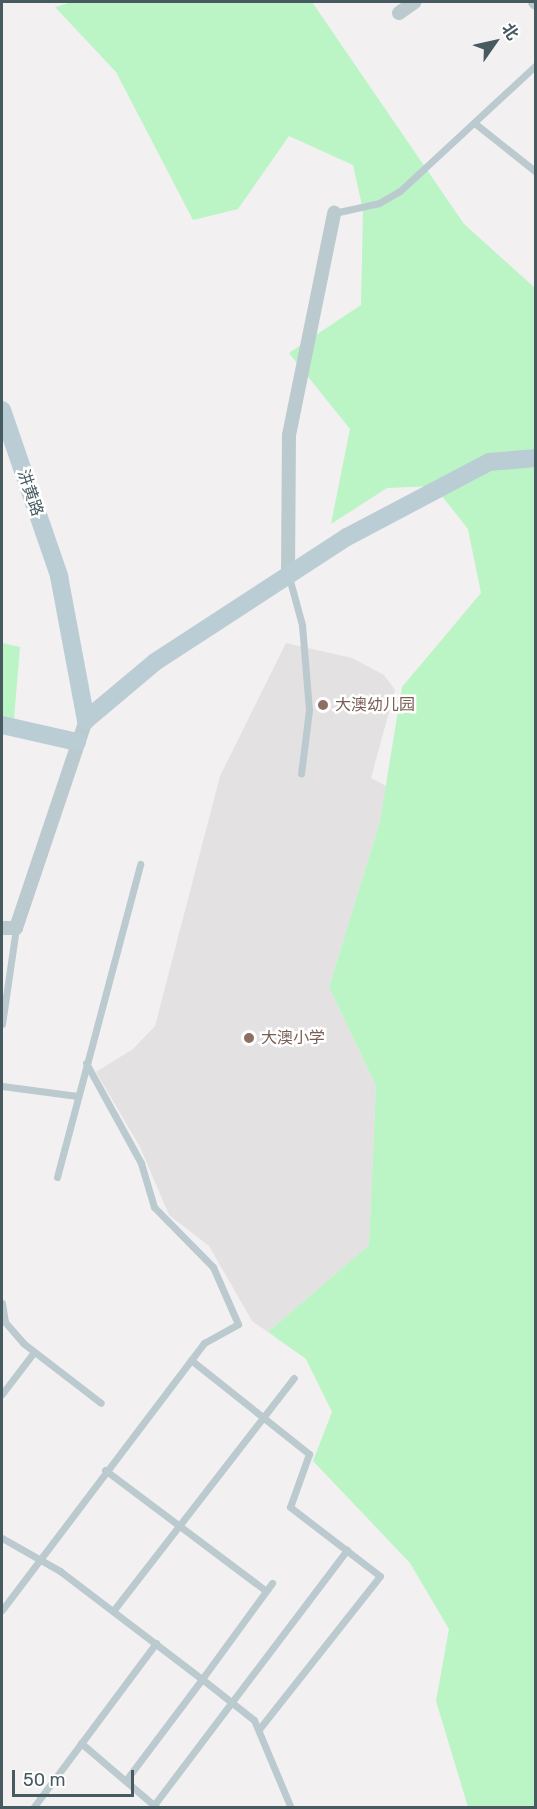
<!DOCTYPE html>
<html>
<head>
<meta charset="utf-8">
<style>
	body { margin:0 }
	#map { position:relative; width:537px; height:1809px; overflow:hidden; background:#f3f0f1; font-family:Rubik,"Noto Sans SC",sans-serif }
	div>[style] { position:absolute }
	.education>* { inset:0; background:#e4e1e3 }
	.green>* { inset:0; background:#bbf4c5 }
	.lane>* { height:7px; margin:-3.5px; padding:0 3.5px; transform-origin:3.5px; border-radius:3.5px; background:#bacacf }
	.street>* { height:14px; margin:-7px; padding:0 7px; transform-origin:7px; border-radius:7px; background:#bacacf }
	.secondary>* { height:18px; margin:-9px; padding:0 9px; transform-origin:9px; border-radius:9px; background:#bbcdd4 }
	.dots>* { width:16px; height:16px; translate:-50% -50%; box-sizing:border-box; border:3px solid #fff; border-radius:50% }
	span { translate:-50% -50%; white-space:nowrap; text-align:center; line-height:1.15; -webkit-text-stroke:5px #fff; paint-order:stroke }
	.street-label { font-size:16px; color:#465a60 }
	.education-label { font-size:16px; color:#785e54 }
	.left { translate:0 -50%; text-align:left }
	.frame { position:absolute; inset:0; border:3px solid #465a60; pointer-events:none }
	.north { position:absolute; left:465px; top:12px; width:60px; height:60px; -webkit-text-stroke:4px #fff; paint-order:stroke; rotate:56deg; font-size:16px; font-weight:700; line-height:24px; text-align:center; color:#465a60 }
	.north::after { content:''; display:block; margin:auto; width:21px; height:27px; background:#465a60; clip-path:polygon(50% 0,100% 100%,50% 72%,0 100%) }
	.scale { position:absolute; left:12px; top:1770px; width:122px; height:27px; box-sizing:border-box; border:3px solid #465a60; border-top:0; padding-left:8px; font-size:18px; line-height:21px; white-space:nowrap; color:#465a60; -webkit-text-stroke:4px #fff; paint-order:stroke }
</style>
</head>
<body>
<div id="map">
	<div class="education">
		<i style="clip-path:polygon(286px 643px,352px 658px,384px 675px,395px 690px,371px 778px,386px 786px,380px 821px,329px 987px,376px 1086px,369px 1245px,268px 1332px,252px 1321px,209px 1246px,169px 1215px,140px 1147px,96px 1072px,133px 1049px,155px 1026px,220px 776px)"></i>
	</div>
	<div class="green">
		<i style="clip-path:polygon(72px 2px,312px 2px,464px 224px,535px 288px,535px 1807px,468px 1807px,436px 1701px,449px 1629px,410px 1563px,313px 1461px,332px 1412px,306px 1359px,268px 1332px,369px 1245px,376px 1086px,329px 987px,380px 821px,402px 687px,481px 593px,468px 529px,434px 486px,387px 488px,331px 524px,350px 429px,289px 353px,361px 305px,363px 210px,353px 165px,289px 136px,238px 209px,193px 220px,116px 72px,55px 7px)"></i>
		<i style="clip-path:polygon(2px 643px,20px 647px,13px 731px,2px 730px)"></i>
	</div>
	<div class="lane">
		<i style="left:477px;top:125px;width:75px;rotate:38.5deg"></i>
		<i style="left:334px;top:213px;width:46px;rotate:-12.5deg"></i>
		<i style="left:379px;top:203px;width:24px;rotate:-30deg"></i>
		<i style="left:400px;top:191px;width:185px;rotate:-42.8deg"></i>
		<i style="left:289px;top:577px;width:50px;rotate:74.8deg"></i>
		<i style="left:302px;top:625px;width:85px;rotate:85.3deg"></i>
		<i style="left:309px;top:710px;width:64px;rotate:97.1deg"></i>
		<i style="left:2px;top:1024px;width:97px;rotate:-81.7deg"></i>
		<i style="left:2px;top:1086px;width:76px;rotate:7.6deg"></i>
		<i style="left:57px;top:1177px;width:324px;rotate:-75.1deg"></i>
		<i style="left:2px;top:1303px;width:19px;rotate:81deg"></i>
		<i style="left:5px;top:1322px;width:28px;rotate:49deg"></i>
		<i style="left:23px;top:1343px;width:98px;rotate:37.6deg"></i>
		<i style="left:191px;top:1360px;width:151px;rotate:38.5deg"></i>
		<i style="left:309px;top:1454px;width:56px;rotate:109.7deg"></i>
		<i style="left:290px;top:1507px;width:113px;rotate:37.5deg"></i>
		<i style="left:380px;top:1576px;width:195px;rotate:128.3deg"></i>
		<i style="left:2px;top:1394px;width:53px;rotate:-52.7deg"></i>
		<i style="left:105px;top:1470px;width:201px;rotate:36.9deg"></i>
		<i style="left:2px;top:1538px;width:67px;rotate:29.6deg"></i>
		<i style="left:60px;top:1571px;width:178px;rotate:37.3deg"></i>
		<i style="left:202px;top:1679px;width:119px;rotate:-53.9deg"></i>
		<i style="left:2px;top:1610px;width:335px;rotate:-52.9deg"></i>
		<i style="left:204px;top:1343px;width:39px;rotate:-29deg"></i>
		<i style="left:238px;top:1324px;width:62px;rotate:-113.7deg"></i>
		<i style="left:213px;top:1267px;width:84px;rotate:-134.5deg"></i>
		<i style="left:154px;top:1207px;width:46px;rotate:-106.5deg"></i>
		<i style="left:141px;top:1163px;width:114px;rotate:-118.8deg"></i>
		<i style="left:113px;top:1611px;width:295px;rotate:-52.2deg"></i>
		<i style="left:81px;top:1743px;width:100px;rotate:40.5deg"></i>
		<i style="left:126px;top:1780px;width:126px;rotate:-53deg"></i>
		<i style="left:202px;top:1679px;width:66px;rotate:38.3deg"></i>
		<i style="left:254px;top:1720px;width:95px;rotate:67.2deg"></i>
		<i style="left:154px;top:1805px;width:320px;rotate:-52.9deg"></i>
		<i style="left:33px;top:1808px;width:206px;rotate:-53.3deg"></i>
	</div>
	<div class="street">
		<i style="left:535px;top:2px;width:1px;rotate:45deg"></i>
		<i style="left:399px;top:13px;width:19px;rotate:-35deg"></i>
		<i style="left:288px;top:575px;width:140px;rotate:-89.6deg"></i>
		<i style="left:289px;top:435px;width:227px;rotate:-78.5deg"></i>
		<i style="left:2px;top:928px;width:14px"></i>
		<i style="left:16px;top:928px;width:219px;rotate:-71.4deg"></i>
	</div>
	<div class="secondary">
		<i style="left:2px;top:410px;width:176px;rotate:71deg"></i>
		<i style="left:59px;top:576px;width:147px;rotate:79.4deg"></i>
		<i style="left:86px;top:720px;width:90px;rotate:-40deg"></i>
		<i style="left:155px;top:662px;width:229px;rotate:-33.1deg"></i>
		<i style="left:347px;top:537px;width:161px;rotate:-27.8deg"></i>
		<i style="left:489px;top:462px;width:47px;rotate:-4.9deg"></i>
		<i style="left:2px;top:725px;width:77px;rotate:12.8deg"></i>
	</div>
	<div class="dots">
		<i style="left:323px;top:705px;background:#8d6e63"></i>
		<i style="left:249px;top:1038px;background:#8d6e63"></i>
	</div>
	<div class="street-label">
		<span style="left:30px;top:493px;rotate:71deg">汫黄路</span>
	</div>
	<div class="education-label">
		<span class="left" style="left:335px;top:705px">大澳幼儿园</span>
		<span class="left" style="left:261px;top:1038px">大澳小学</span>
	</div>
	<div class="frame"></div>
	<div class="north">北</div>
	<div class="scale">50 m</div>
</div>
</body>
</html>
